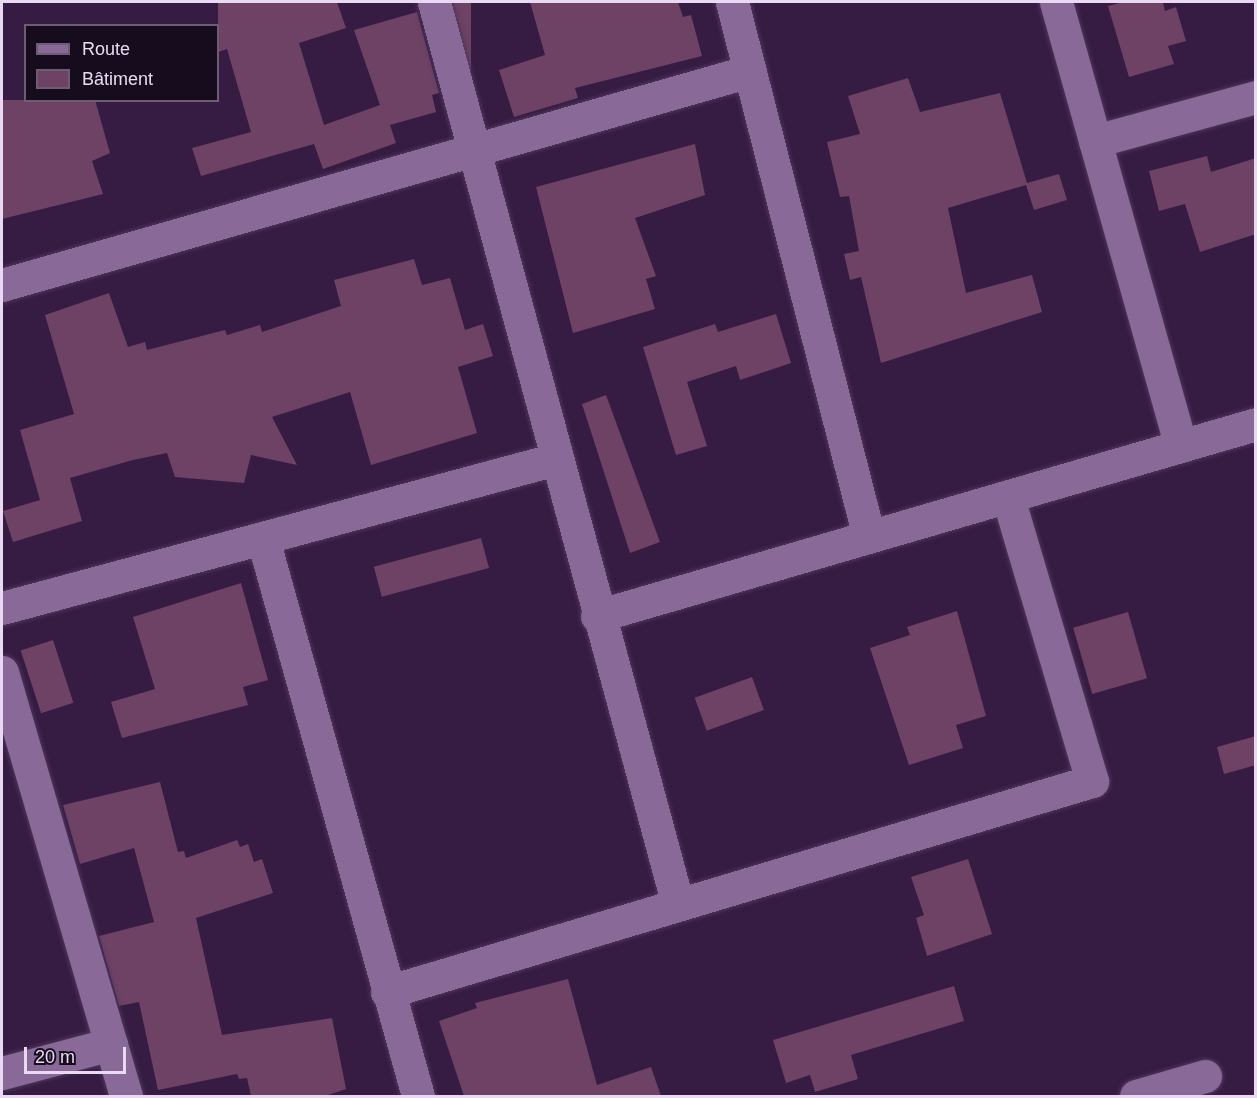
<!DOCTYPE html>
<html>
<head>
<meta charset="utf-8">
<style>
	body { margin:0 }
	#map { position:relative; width:1257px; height:1098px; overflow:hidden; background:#361b43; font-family:Arial,sans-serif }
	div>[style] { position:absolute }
	.building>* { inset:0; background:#6d4265; transform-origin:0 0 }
	.roads { filter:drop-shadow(0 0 2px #4e3659) drop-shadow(0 0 2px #4e3659) }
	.minor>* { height:33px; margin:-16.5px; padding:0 16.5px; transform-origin:16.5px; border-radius:16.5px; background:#886998 }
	span { translate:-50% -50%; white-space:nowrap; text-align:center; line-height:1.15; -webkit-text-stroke:4.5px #170c1d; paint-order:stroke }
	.frame { position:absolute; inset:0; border:3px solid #ead9f3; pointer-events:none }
	.legend { position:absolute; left:24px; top:24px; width:195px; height:78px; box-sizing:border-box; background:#170c1d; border:2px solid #6b5e73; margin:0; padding:8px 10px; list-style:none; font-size:18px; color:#ead9f3 }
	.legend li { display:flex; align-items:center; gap:12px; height:30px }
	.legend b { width:30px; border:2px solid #6b5e73 }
	.scale { position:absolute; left:24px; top:1047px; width:102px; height:27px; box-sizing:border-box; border:3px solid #ead9f3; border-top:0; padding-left:8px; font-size:18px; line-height:21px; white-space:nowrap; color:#ead9f3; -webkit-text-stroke:4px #170c1d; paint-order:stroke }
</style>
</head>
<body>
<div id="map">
	<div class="building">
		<i style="clip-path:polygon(218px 2px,337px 2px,346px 28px,299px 43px,324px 125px,380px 105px,354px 30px,417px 12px,439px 93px,432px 95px,436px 112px,390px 125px,396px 143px,323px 169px,314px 144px,201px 176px,192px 148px,251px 132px,227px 49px,218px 52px)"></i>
		<i style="left:453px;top:2px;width:18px;height:84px"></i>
		<i style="clip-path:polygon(530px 2px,678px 2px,683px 17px,691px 15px,702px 56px,575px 88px,578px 98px,514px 117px,499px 70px,545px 55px)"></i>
		<i style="clip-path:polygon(1123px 2px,1163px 2px,1165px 11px,1176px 7px,1186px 41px,1168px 46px,1174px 64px,1129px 77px,1108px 6px)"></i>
		<i style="clip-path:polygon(908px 78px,920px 112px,1000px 93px,1027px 183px,1059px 174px,1067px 200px,1034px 210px,1026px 185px,948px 208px,966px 293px,1032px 275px,1042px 312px,881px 363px,861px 277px,850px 280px,844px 254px,859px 251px,849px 196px,840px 197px,827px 142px,860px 134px,848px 96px)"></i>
		<i style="clip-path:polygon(2px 100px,95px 100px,110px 153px,92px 161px,103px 194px,2px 219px)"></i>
		<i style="clip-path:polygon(695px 144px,705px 195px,635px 218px,656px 276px,646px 279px,655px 309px,573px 333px,536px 187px)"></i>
		<i style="clip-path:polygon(1207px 156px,1211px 172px,1256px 158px,1256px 234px,1200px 252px,1185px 204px,1159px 211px,1149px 171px)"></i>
		<i style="clip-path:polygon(414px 259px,422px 285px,450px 278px,465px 330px,483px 324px,493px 356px,458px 367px,477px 433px,371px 465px,350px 392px,272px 417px,297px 465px,251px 455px,244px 483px,175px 477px,167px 453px,133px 460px,70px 478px,82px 521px,13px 542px,3px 511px,40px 500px,20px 430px,74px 414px,45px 315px,109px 293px,128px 347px,145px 342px,147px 350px,225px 330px,227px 335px,260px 325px,262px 332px,341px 306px,334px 280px)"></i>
		<i style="clip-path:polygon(776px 314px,791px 363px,740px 380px,736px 366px,687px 382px,707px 446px,676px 455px,643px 347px,715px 324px,718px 332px)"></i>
		<i style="clip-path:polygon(606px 395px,660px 542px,630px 553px,582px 404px)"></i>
		<i style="left:481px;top:538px;width:31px;height:111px;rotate:75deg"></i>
		<i style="clip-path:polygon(241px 583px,268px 680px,243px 687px,248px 705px,122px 738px,111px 702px,155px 689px,133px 617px)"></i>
		<i style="clip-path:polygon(957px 611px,986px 716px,956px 725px,963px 748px,909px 765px,870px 648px,910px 635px,907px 627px)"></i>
		<i style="left:1128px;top:612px;width:69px;height:57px;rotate:74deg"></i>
		<i style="left:53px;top:640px;width:66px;height:34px;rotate:72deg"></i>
		<i style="left:752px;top:677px;width:35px;height:61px;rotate:70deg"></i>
		<i style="clip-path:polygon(1256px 736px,1256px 765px,1224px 774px,1217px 747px)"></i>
		<i style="clip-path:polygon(160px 782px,178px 852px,184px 851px,186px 858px,237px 840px,240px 847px,248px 844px,254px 862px,262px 859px,273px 893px,196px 918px,222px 1035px,332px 1018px,346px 1089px,325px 1096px,251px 1096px,247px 1078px,239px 1079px,237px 1074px,158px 1090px,139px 1002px,119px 1006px,99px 936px,154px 922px,134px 848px,80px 864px,63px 805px)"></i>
		<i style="clip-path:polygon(968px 859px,992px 934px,927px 956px,916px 918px,924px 915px,911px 877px)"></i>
		<i style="clip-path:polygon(568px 979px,597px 1085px,651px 1067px,661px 1096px,464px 1096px,439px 1021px,477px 1008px,475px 1003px)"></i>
		<i style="clip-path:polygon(954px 986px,964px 1021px,851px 1055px,858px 1079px,815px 1092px,810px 1075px,786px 1083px,773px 1040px)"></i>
	</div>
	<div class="roads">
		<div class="minor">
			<i style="left:434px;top:2px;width:935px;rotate:74.88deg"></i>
			<i style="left:732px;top:2px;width:552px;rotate:75.64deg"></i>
			<i style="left:1056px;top:2px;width:461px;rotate:74.3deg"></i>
			<i style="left:1095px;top:141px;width:167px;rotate:-15.3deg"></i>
			<i style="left:2px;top:285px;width:778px;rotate:-15.97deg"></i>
			<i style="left:263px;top:539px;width:578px;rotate:74.45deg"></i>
			<i style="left:2px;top:608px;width:574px;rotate:-15.05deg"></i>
			<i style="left:597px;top:616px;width:686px;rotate:-16.24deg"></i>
			<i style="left:2px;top:672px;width:442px;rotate:73.7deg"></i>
			<i style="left:387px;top:992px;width:736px;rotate:-16.66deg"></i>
			<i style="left:1092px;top:781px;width:295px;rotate:-106.5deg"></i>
			<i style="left:2px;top:1073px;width:113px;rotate:-14.9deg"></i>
			<i style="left:1136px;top:1096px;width:72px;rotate:-16.2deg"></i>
		</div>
	</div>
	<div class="frame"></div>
	<ul class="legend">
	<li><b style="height:8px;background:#886998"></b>Route</li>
	<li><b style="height:16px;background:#6d4265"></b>Bâtiment</li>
	</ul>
	<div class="scale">20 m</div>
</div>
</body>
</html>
